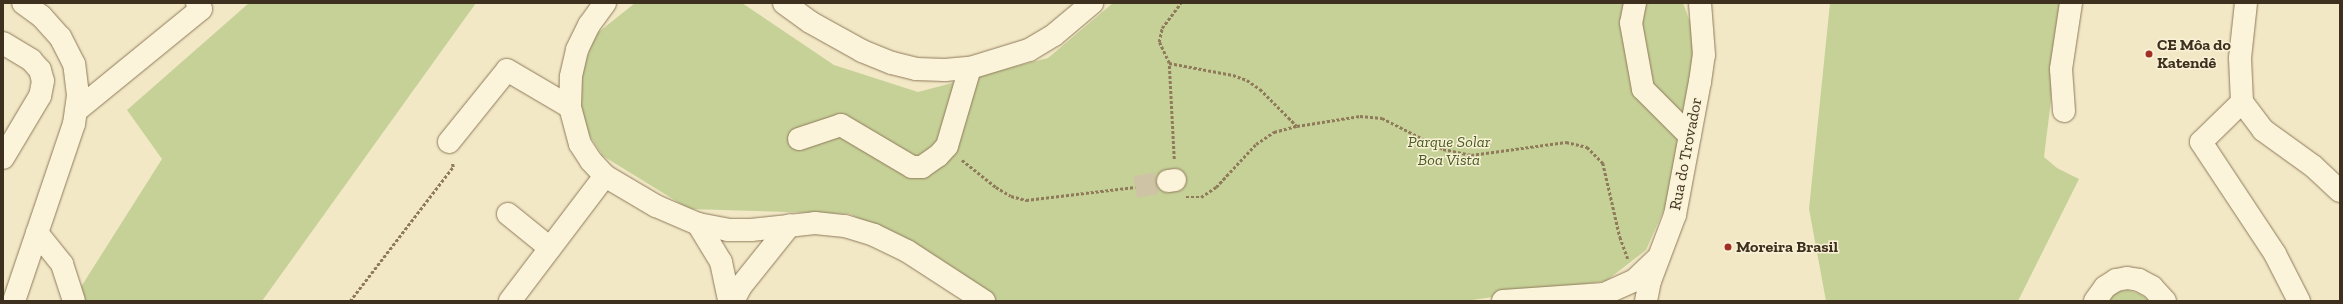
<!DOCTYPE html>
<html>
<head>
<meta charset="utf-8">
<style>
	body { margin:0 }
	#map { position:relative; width:2343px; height:304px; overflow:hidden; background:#f2e8c6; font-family:"Zilla Slab",serif }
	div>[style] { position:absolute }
	.green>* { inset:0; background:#c6d198 }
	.minor-tunnel>* { height:22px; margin-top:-11px; transform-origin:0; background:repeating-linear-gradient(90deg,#cec3a4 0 22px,transparent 0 33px) }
	.path>* { height:2.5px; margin-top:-1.25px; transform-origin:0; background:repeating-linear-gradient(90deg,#8f7a5a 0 3px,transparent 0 5px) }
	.roads { filter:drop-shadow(0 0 1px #8f7a5a) drop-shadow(0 0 1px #8f7a5a) }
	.minor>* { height:22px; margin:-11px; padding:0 11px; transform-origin:11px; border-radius:11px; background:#fbf4da }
	.dots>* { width:11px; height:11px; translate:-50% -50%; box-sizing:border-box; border:2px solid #f8f1d6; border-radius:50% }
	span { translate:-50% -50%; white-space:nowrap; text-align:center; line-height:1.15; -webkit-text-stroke:3px #f8f1d6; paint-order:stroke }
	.poi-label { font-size:16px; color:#3e301e; font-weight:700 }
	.left { translate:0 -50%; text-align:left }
	.park-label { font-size:16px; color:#495c23; font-style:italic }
	.street-label { font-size:16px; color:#3e301e }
	.frame { position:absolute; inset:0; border:4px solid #3e301e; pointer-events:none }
</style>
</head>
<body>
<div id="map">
	<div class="green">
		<i style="clip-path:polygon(249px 3px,476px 3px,262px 301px,82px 301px,79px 290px,162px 159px,127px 110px)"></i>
		<i style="clip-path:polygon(635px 3px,742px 3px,834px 65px,918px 92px,1048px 58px,1113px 3px,1683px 3px,1697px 41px,1670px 196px,1646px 250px,1606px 281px,1465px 301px,997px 301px,956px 269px,850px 214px,689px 209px,603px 156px,582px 124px,578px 83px,595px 35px)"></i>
		<i style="clip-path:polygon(1830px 3px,2063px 3px,2044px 157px,2057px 168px,2079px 179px,2018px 301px,1826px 301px,1809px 209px)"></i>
		<i style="clip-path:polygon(2128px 290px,2140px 294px,2150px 301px,2108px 301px,2117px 292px)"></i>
	</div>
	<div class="minor-tunnel">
		<i style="left:1135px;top:187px;width:34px;rotate:-10deg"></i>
	</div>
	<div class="path">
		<i style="left:1169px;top:63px;width:65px;rotate:10.6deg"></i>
		<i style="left:1233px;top:75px;width:15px;rotate:20deg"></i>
		<i style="left:1247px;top:80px;width:16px;rotate:35deg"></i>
		<i style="left:1260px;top:89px;width:52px;rotate:45deg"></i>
		<i style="left:1174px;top:159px;width:96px;rotate:-93deg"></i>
		<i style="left:1169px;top:63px;width:23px;rotate:-115deg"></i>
		<i style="left:1159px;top:42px;width:14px;rotate:-78deg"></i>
		<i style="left:1162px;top:28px;width:31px;rotate:-53deg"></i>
		<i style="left:962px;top:160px;width:43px;rotate:38.5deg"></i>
		<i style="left:996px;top:187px;width:17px;rotate:31deg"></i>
		<i style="left:1011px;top:196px;width:16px;rotate:15deg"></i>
		<i style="left:1026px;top:200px;width:110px;rotate:-6.8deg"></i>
		<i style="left:1186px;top:197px;width:15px"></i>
		<i style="left:1201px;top:197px;width:18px;rotate:-34deg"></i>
		<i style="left:1216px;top:187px;width:59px;rotate:-47.1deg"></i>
		<i style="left:1256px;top:144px;width:22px;rotate:-34deg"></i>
		<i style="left:1274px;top:132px;width:24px;rotate:-15deg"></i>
		<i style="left:1297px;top:126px;width:64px;rotate:-9deg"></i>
		<i style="left:1360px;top:116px;width:22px;rotate:5deg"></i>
		<i style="left:1382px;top:118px;width:68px;rotate:26.9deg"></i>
		<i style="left:1443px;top:149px;width:29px;rotate:12deg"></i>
		<i style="left:1471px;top:155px;width:96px;rotate:-7.8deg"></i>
		<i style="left:1566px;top:142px;width:22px;rotate:13deg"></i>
		<i style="left:1587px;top:147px;width:23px;rotate:45deg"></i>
		<i style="left:1603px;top:163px;width:76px;rotate:77.1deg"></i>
		<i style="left:1620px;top:237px;width:23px;rotate:70deg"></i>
		<i style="left:350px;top:301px;width:169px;rotate:-52.5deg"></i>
		<i style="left:453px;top:167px;width:5px;rotate:-101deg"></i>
	</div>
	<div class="roads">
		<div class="minor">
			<i style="left:605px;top:3px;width:27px;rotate:126deg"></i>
			<i style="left:589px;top:25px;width:28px;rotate:116deg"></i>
			<i style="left:577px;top:50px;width:28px;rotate:103deg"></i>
			<i style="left:571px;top:77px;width:30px;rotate:92deg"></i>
			<i style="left:570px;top:107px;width:38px;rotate:75deg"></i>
			<i style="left:580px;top:144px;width:20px;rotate:57deg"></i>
			<i style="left:591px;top:161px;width:21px;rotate:47deg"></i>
			<i style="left:605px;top:176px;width:59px;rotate:30.5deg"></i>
			<i style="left:656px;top:206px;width:46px;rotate:23.2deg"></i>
			<i style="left:698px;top:224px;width:31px;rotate:11deg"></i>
			<i style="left:728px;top:230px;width:23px"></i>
			<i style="left:751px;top:230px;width:64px;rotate:-6.2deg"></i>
			<i style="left:815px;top:223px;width:30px;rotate:6deg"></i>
			<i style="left:845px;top:226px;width:30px;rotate:17deg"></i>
			<i style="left:874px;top:235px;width:37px;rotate:26deg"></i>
			<i style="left:907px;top:251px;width:92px;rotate:33deg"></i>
			<i style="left:784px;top:3px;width:32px;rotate:36deg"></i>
			<i style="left:810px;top:22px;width:60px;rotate:29.1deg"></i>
			<i style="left:862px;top:51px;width:32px;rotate:22deg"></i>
			<i style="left:892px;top:63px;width:25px;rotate:14deg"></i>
			<i style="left:916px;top:69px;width:29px;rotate:2deg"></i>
			<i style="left:945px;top:70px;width:25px;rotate:-5deg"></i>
			<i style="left:970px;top:68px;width:62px;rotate:-17deg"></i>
			<i style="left:1029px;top:50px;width:29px;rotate:-31deg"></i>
			<i style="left:1054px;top:35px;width:50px;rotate:-40.1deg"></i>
			<i style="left:1635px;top:3px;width:20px;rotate:101deg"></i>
			<i style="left:1631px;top:23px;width:67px;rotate:79.7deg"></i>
			<i style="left:1643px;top:89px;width:66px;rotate:45deg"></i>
			<i style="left:2246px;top:3px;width:55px;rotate:96.2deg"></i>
			<i style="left:2240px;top:58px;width:44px;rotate:87.4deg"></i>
			<i style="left:2242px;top:102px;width:35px;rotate:53deg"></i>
			<i style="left:2263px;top:130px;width:62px;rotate:35.8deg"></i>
			<i style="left:2313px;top:166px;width:37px;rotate:43deg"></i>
			<i style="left:3px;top:43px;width:33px;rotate:31deg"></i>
			<i style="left:31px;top:60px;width:13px;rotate:48deg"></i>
			<i style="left:40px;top:70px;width:11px;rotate:75deg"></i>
			<i style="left:43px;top:81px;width:15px;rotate:101deg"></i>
			<i style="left:40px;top:96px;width:72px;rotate:120.8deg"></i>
			<i style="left:2242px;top:102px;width:57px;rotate:135.7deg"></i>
			<i style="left:2201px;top:142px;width:134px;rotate:56.5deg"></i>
			<i style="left:2275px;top:254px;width:53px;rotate:62.9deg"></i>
			<i style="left:76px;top:111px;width:161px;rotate:-39.2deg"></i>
			<i style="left:201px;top:9px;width:7px;rotate:-124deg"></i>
			<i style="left:2064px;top:111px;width:42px;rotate:-94.1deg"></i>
			<i style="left:2061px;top:69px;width:67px;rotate:-81.4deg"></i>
			<i style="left:799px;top:139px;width:44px;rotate:-18.4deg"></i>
			<i style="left:841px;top:125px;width:82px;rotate:30.6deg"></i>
			<i style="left:912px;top:167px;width:10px"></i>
			<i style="left:922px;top:167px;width:19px;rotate:-35deg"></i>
			<i style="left:938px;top:156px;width:13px;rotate:-48deg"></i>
			<i style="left:947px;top:146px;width:81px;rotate:-73.6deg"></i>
			<i style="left:449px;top:142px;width:92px;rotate:-51.1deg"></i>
			<i style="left:507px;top:70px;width:73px;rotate:30.4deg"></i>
			<i style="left:1168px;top:181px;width:7px;rotate:-8deg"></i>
			<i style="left:508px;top:214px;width:54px;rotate:39deg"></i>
			<i style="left:698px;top:224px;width:44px;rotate:58.8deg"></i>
			<i style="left:721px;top:262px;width:40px;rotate:78deg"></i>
			<i style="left:37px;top:233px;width:40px;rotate:51deg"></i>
			<i style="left:62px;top:264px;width:39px;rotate:72deg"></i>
			<i style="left:14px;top:301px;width:187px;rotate:-71.3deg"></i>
			<i style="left:74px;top:124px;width:29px;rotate:-82deg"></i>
			<i style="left:78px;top:95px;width:31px;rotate:-97deg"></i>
			<i style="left:74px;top:64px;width:30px;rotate:-117deg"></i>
			<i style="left:60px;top:37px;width:28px;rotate:-132deg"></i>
			<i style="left:41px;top:16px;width:22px;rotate:-144deg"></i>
			<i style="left:510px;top:301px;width:157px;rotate:-52.8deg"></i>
			<i style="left:733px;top:301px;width:17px;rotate:-62deg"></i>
			<i style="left:741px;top:286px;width:78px;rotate:-51.2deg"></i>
			<i style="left:1503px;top:301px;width:101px;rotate:-4deg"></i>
			<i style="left:1604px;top:294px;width:34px;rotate:-24deg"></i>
			<i style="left:1635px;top:280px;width:29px;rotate:-44deg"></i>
			<i style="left:1646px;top:301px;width:20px;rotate:-79deg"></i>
			<i style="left:1650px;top:281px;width:71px;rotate:-69.3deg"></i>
			<i style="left:1675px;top:215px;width:135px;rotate:-79.4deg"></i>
			<i style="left:1700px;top:82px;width:27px;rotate:-82deg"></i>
			<i style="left:1704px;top:55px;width:52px;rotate:-94.4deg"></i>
			<i style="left:2095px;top:301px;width:17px;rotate:-54deg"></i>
			<i style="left:2105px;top:287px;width:13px;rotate:-32deg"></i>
			<i style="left:2116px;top:280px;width:11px;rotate:-10deg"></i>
			<i style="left:2127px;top:278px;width:12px;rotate:9deg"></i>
			<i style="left:2139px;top:280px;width:15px;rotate:28deg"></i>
			<i style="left:2152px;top:287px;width:19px;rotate:47deg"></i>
		</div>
	</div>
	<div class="dots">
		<i style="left:2149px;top:54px;background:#a22e25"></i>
		<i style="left:1728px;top:247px;background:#a22e25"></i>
	</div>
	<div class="poi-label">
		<span class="left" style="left:2157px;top:54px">CE Môa do<br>Katendê</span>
		<span class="left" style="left:1736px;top:247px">Moreira Brasil</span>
	</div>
	<div class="park-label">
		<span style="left:1449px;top:151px">Parque Solar<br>Boa Vista</span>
	</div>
	<div class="street-label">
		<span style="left:1686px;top:154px;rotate:-79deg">Rua do Trovador</span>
	</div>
	<div class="frame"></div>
</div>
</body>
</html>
